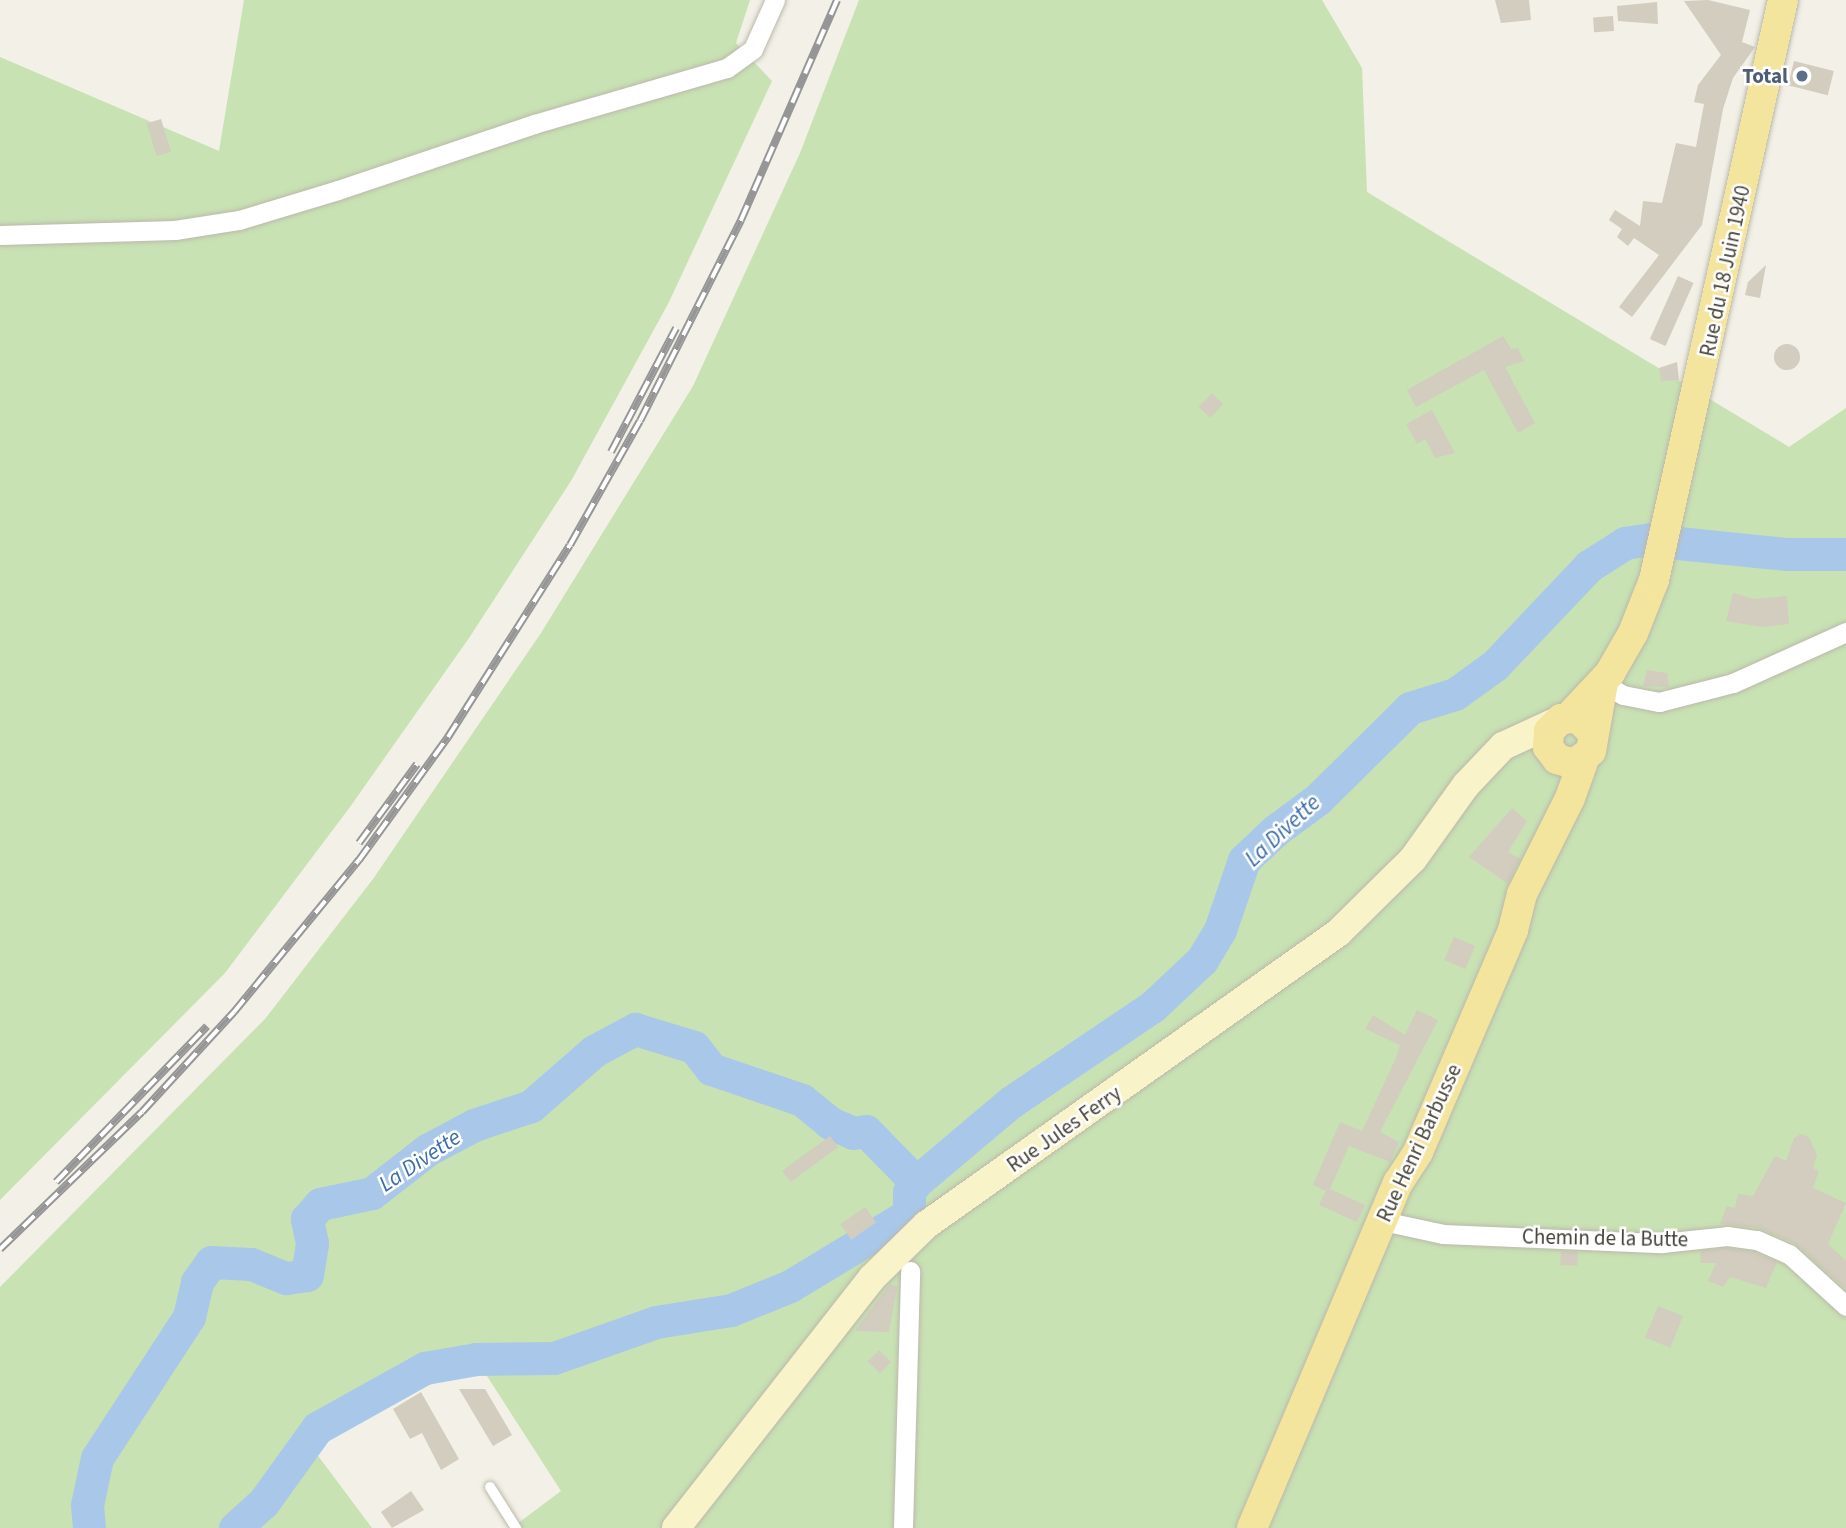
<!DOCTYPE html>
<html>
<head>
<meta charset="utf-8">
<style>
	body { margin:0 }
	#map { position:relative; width:1846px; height:1528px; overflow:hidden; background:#f2f0e7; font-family:"Source Sans 3",sans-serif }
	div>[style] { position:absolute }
	.green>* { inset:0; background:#c8e2b4 }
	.river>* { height:33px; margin:-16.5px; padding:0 16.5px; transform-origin:16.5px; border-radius:16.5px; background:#a9c8e9 }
	.building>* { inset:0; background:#d2cdbe; transform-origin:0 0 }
	.round { border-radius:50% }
	.roads { filter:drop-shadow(0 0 2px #bcb8ab) drop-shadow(0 0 2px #bcb8ab) }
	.lane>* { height:10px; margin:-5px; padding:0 5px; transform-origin:5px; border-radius:5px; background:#fff }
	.street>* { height:19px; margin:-9.5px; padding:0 9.5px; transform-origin:9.5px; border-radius:9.5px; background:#fff }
	.secondary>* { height:28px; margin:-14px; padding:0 14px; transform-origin:14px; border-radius:14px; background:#f9f3ca }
	.primary>* { height:30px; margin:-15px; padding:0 15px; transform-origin:15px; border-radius:15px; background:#f4e59e }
	.rail>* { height:8px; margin-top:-4px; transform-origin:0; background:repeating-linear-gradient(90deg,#fff 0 16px,#969696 0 32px); box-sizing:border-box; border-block:2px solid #969696 }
	.dots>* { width:19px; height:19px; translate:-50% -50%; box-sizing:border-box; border:4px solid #fff; border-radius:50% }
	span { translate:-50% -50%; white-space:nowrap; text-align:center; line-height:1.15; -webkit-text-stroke:5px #fff; paint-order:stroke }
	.service-label { font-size:21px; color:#4e5e75; font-weight:700 }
	.right { translate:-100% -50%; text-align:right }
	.street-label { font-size:21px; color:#444137 }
	.water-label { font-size:23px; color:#3b6da6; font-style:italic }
</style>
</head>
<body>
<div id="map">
	<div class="green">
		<i style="clip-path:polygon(244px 0,750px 0,736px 43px,772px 81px,669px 302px,571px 481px,469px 638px,350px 807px,225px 973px,0 1200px,0 57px,219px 151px)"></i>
		<i style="clip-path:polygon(859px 0,1322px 0,1362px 68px,1367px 192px,1789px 447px,1846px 408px,1846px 1528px,520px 1528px,517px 1524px,561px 1491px,476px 1359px,426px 1368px,387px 1386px,317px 1428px,307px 1441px,372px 1528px,0 1528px,0 1287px,265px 1019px,373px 879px,541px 633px,693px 386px,800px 153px)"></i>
	</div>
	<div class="river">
		<i style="left:1678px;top:543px;width:110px;rotate:5.8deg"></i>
		<i style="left:1787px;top:554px;width:59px"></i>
		<i style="left:89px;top:1528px;width:23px;rotate:-95deg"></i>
		<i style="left:87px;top:1505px;width:48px;rotate:-78deg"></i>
		<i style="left:97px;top:1458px;width:168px;rotate:-56.9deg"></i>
		<i style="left:189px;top:1317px;width:36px;rotate:-77deg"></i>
		<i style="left:197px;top:1282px;width:24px;rotate:-55deg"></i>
		<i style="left:211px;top:1262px;width:40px;rotate:2.9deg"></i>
		<i style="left:251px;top:1264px;width:38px;rotate:22deg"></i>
		<i style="left:286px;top:1278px;width:21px;rotate:-8deg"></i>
		<i style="left:307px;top:1275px;width:32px;rotate:-81deg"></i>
		<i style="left:312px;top:1243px;width:25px;rotate:-102deg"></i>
		<i style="left:307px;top:1219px;width:20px;rotate:-49deg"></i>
		<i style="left:320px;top:1204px;width:53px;rotate:-11.9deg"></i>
		<i style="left:372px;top:1193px;width:70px;rotate:-38deg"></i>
		<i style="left:427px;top:1150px;width:53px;rotate:-28deg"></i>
		<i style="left:474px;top:1125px;width:60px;rotate:-18.4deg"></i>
		<i style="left:531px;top:1106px;width:84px;rotate:-41.1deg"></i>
		<i style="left:594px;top:1051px;width:47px;rotate:-28.2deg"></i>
		<i style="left:635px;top:1029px;width:62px;rotate:17deg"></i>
		<i style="left:694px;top:1047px;width:28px;rotate:52deg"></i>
		<i style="left:711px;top:1069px;width:96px;rotate:18.8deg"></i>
		<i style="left:802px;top:1100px;width:36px;rotate:39deg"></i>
		<i style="left:830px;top:1123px;width:25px;rotate:23deg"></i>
		<i style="left:853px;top:1133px;width:13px;rotate:-9deg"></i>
		<i style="left:866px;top:1131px;width:71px;rotate:45.6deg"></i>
		<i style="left:235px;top:1528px;width:38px;rotate:-42deg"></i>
		<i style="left:263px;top:1503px;width:92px;rotate:-54.2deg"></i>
		<i style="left:317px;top:1428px;width:124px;rotate:-29.1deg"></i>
		<i style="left:425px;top:1368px;width:52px;rotate:-10deg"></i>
		<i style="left:476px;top:1359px;width:78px;rotate:-0.7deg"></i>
		<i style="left:554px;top:1358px;width:108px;rotate:-19.4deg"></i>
		<i style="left:656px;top:1322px;width:76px;rotate:-9.1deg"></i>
		<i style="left:731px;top:1310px;width:64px;rotate:-22.1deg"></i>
		<i style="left:790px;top:1286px;width:139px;rotate:-31.2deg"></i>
		<i style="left:909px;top:1214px;width:22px;rotate:-90deg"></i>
		<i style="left:909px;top:1192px;width:12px;rotate:-55deg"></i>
		<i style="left:916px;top:1182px;width:124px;rotate:-40.1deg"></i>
		<i style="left:1011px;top:1102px;width:170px;rotate:-34deg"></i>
		<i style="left:1152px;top:1007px;width:69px;rotate:-43.2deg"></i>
		<i style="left:1202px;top:960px;width:35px;rotate:-59deg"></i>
		<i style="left:1220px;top:930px;width:74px;rotate:-71.1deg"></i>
		<i style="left:1244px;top:860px;width:44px;rotate:-43.2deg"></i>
		<i style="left:1276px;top:830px;width:52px;rotate:-36.4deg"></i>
		<i style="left:1318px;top:799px;width:129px;rotate:-44.7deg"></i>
		<i style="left:1410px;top:708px;width:47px;rotate:-17.3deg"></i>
		<i style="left:1455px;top:694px;width:49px;rotate:-35.9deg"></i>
		<i style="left:1495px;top:665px;width:137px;rotate:-46.5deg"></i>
		<i style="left:1589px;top:566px;width:43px;rotate:-32.6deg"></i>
		<i style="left:1625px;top:543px;width:24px;rotate:-9deg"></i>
	</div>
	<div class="building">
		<i style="clip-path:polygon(1495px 0,1529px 0,1531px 20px,1501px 23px)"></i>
		<i style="clip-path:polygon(1708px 0,1750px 10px,1742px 42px,1755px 47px,1733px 78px,1723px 109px,1702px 225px,1632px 317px,1619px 307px,1659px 255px,1634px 238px,1628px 246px,1617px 237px,1622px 229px,1609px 220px,1615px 210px,1640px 226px,1643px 201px,1662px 203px,1676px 143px,1696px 147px,1704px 104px,1694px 102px,1698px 85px,1721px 55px,1684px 1px)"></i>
		<i style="clip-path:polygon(1657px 2px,1658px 24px,1618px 21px,1617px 6px)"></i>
		<i style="left:1613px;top:16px;width:15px;height:20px;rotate:86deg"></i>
		<i style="left:1794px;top:61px;width:41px;height:25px;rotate:14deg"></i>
		<i style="left:161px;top:119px;width:34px;height:15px;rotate:73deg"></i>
		<i style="clip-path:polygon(1766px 265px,1760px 298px,1745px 295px,1748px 282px)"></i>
		<i style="left:1678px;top:276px;width:17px;height:69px;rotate:24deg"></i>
		<i style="clip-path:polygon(1503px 336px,1511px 349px,1518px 348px,1524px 361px,1505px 367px,1535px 423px,1518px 433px,1484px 370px,1416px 407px,1407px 390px)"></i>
		<i class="round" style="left:1774px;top:344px;width:26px;height:26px"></i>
		<i style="clip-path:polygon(1677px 362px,1679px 380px,1661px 381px,1659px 368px)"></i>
		<i style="left:1212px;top:393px;width:16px;height:19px;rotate:45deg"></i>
		<i style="clip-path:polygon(1432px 410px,1455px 453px,1435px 458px,1425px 439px,1417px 444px,1406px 424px)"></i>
		<i style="clip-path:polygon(1733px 593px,1754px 599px,1787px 596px,1789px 624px,1762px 627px,1726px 621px)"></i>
		<i style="clip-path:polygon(1647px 670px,1667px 673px,1669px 687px,1643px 686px)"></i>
		<i style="clip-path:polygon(1512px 808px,1527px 821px,1508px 852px,1520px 859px,1508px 884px,1469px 857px)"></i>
		<i style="left:1454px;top:937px;width:23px;height:25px;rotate:23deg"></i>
		<i style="clip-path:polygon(1417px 1010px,1438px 1020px,1380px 1132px,1399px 1142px,1390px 1162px,1349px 1146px,1330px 1189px,1365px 1205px,1357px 1222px,1319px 1205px,1326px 1191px,1313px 1185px,1340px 1122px,1362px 1131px,1395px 1060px,1400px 1045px,1365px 1029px,1373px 1015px,1405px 1035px)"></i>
		<i style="clip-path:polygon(1801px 1134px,1809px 1137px,1817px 1155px,1813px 1168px,1819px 1171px,1813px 1188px,1846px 1203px,1828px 1244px,1846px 1261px,1846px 1289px,1794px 1243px,1759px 1228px,1720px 1224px,1727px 1206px,1735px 1208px,1738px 1194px,1753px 1196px,1775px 1156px,1786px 1161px,1794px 1138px)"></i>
		<i style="left:830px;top:1136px;width:14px;height:59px;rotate:54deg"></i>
		<i style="left:865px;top:1207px;width:19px;height:30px;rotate:55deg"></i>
		<i style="clip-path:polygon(1727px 1248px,1754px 1252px,1777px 1262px,1766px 1288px,1730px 1277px,1723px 1287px,1708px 1281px,1716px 1263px,1700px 1263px,1701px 1251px)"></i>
		<i style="left:1561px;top:1251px;width:17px;height:14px;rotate:3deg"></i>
		<i style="clip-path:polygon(890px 1284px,897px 1287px,889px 1332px,855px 1331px)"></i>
		<i style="left:1658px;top:1306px;width:27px;height:34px;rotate:22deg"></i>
		<i style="left:879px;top:1350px;width:17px;height:16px;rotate:45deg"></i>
		<i style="clip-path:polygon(459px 1389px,485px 1389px,512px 1435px,493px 1446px)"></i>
		<i style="clip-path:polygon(421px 1392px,459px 1459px,441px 1470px,422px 1433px,410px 1439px,393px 1409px)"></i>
		<i style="clip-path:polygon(411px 1491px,424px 1510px,392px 1528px,381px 1512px)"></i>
	</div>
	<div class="roads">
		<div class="lane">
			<i style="left:490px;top:1487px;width:49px;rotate:57.6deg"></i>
		</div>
		<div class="street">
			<i style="left:0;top:235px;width:175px;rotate:-1.6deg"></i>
			<i style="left:175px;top:230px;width:65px;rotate:-8.9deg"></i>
			<i style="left:239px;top:220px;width:103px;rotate:-16.9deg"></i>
			<i style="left:338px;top:190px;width:207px;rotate:-18.6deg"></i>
			<i style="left:534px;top:124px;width:201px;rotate:-16.2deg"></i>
			<i style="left:727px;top:68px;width:32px;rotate:-36deg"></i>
			<i style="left:753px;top:49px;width:54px;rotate:-65.8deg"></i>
			<i style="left:1603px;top:683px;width:23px;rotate:31deg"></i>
			<i style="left:1623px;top:695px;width:37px;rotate:11deg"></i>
			<i style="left:1659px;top:702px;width:76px;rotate:-14.4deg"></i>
			<i style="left:1733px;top:683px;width:124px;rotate:-24.3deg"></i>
			<i style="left:1383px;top:1221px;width:61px;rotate:12.2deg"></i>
			<i style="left:1443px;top:1234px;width:219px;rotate:2.4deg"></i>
			<i style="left:1662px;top:1243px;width:65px;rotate:-6.1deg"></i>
			<i style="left:1727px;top:1236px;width:30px;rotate:8deg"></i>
			<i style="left:1757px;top:1240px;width:35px;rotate:24deg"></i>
			<i style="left:1789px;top:1254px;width:77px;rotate:42.4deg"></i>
			<i style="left:903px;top:1528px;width:257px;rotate:-88.4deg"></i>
		</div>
		<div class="secondary">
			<i style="left:676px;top:1528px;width:318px;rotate:-51.9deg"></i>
			<i style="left:872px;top:1278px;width:76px;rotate:-44.5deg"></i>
			<i style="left:926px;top:1225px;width:505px;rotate:-35.33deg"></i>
			<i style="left:1338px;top:933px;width:105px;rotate:-44.6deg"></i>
			<i style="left:1413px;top:859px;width:91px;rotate:-54.4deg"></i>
			<i style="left:1466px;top:785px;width:54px;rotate:-46.5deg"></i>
			<i style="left:1503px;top:746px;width:55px;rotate:-24.7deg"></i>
		</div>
		<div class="primary">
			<i style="left:1569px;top:717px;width:60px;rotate:-47deg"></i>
			<i style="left:1610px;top:673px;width:46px;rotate:-60.1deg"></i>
			<i style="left:1633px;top:633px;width:57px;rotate:-68.4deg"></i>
			<i style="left:1654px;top:580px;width:594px;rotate:-77.46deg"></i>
			<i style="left:1592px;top:732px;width:20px;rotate:-135deg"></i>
			<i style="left:1578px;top:718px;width:17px;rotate:177deg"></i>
			<i style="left:1561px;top:719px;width:17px;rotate:135deg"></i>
			<i style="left:1549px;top:731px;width:16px;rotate:94deg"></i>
			<i style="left:1548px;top:747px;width:15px;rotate:53deg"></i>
			<i style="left:1557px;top:759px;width:18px;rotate:16deg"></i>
			<i style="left:1574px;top:764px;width:21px;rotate:-37deg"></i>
			<i style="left:1591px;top:751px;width:69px;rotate:-80deg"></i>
			<i style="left:1252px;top:1528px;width:375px;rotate:-67.1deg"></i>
			<i style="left:1398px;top:1183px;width:37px;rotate:-57deg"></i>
			<i style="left:1418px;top:1152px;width:241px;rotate:-66.8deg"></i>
			<i style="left:1513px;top:930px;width:37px;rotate:-76deg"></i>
			<i style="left:1522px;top:894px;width:107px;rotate:-63.4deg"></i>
			<i style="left:1570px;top:798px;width:41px;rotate:-70.3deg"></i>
		</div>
	</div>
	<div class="rail">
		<i style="left:611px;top:452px;width:140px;rotate:-62.3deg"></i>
		<i style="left:359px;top:843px;width:98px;rotate:-53.7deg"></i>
		<i style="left:56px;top:1182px;width:217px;rotate:-45.9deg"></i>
		<i style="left:0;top:1249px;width:197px;rotate:-44deg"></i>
		<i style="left:142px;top:1112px;width:136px;rotate:-47.4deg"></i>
		<i style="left:234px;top:1012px;width:197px;rotate:-50.6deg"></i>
		<i style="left:359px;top:860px;width:152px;rotate:-54.1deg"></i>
		<i style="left:448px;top:737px;width:227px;rotate:-57.6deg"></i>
		<i style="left:570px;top:545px;width:142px;rotate:-60.6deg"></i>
		<i style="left:640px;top:421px;width:225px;rotate:-63.3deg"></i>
		<i style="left:741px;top:220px;width:240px;rotate:-66.4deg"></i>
	</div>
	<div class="dots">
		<i style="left:1802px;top:76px;background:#5c6f8a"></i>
	</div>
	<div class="service-label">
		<span class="right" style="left:1788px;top:76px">Total</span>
	</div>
	<div class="street-label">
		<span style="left:1725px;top:271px;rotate:-78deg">Rue du 18 Juin 1940</span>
		<span style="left:1064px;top:1129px;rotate:-35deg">Rue Jules Ferry</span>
		<span style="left:1419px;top:1143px;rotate:-65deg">Rue Henri Barbusse</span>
		<span style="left:1605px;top:1238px;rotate:1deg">Chemin de la Butte</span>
	</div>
	<div class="water-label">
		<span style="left:1283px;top:831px;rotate:-43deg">La Divette</span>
		<span style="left:420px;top:1161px;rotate:-34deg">La Divette</span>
	</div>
</div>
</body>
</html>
